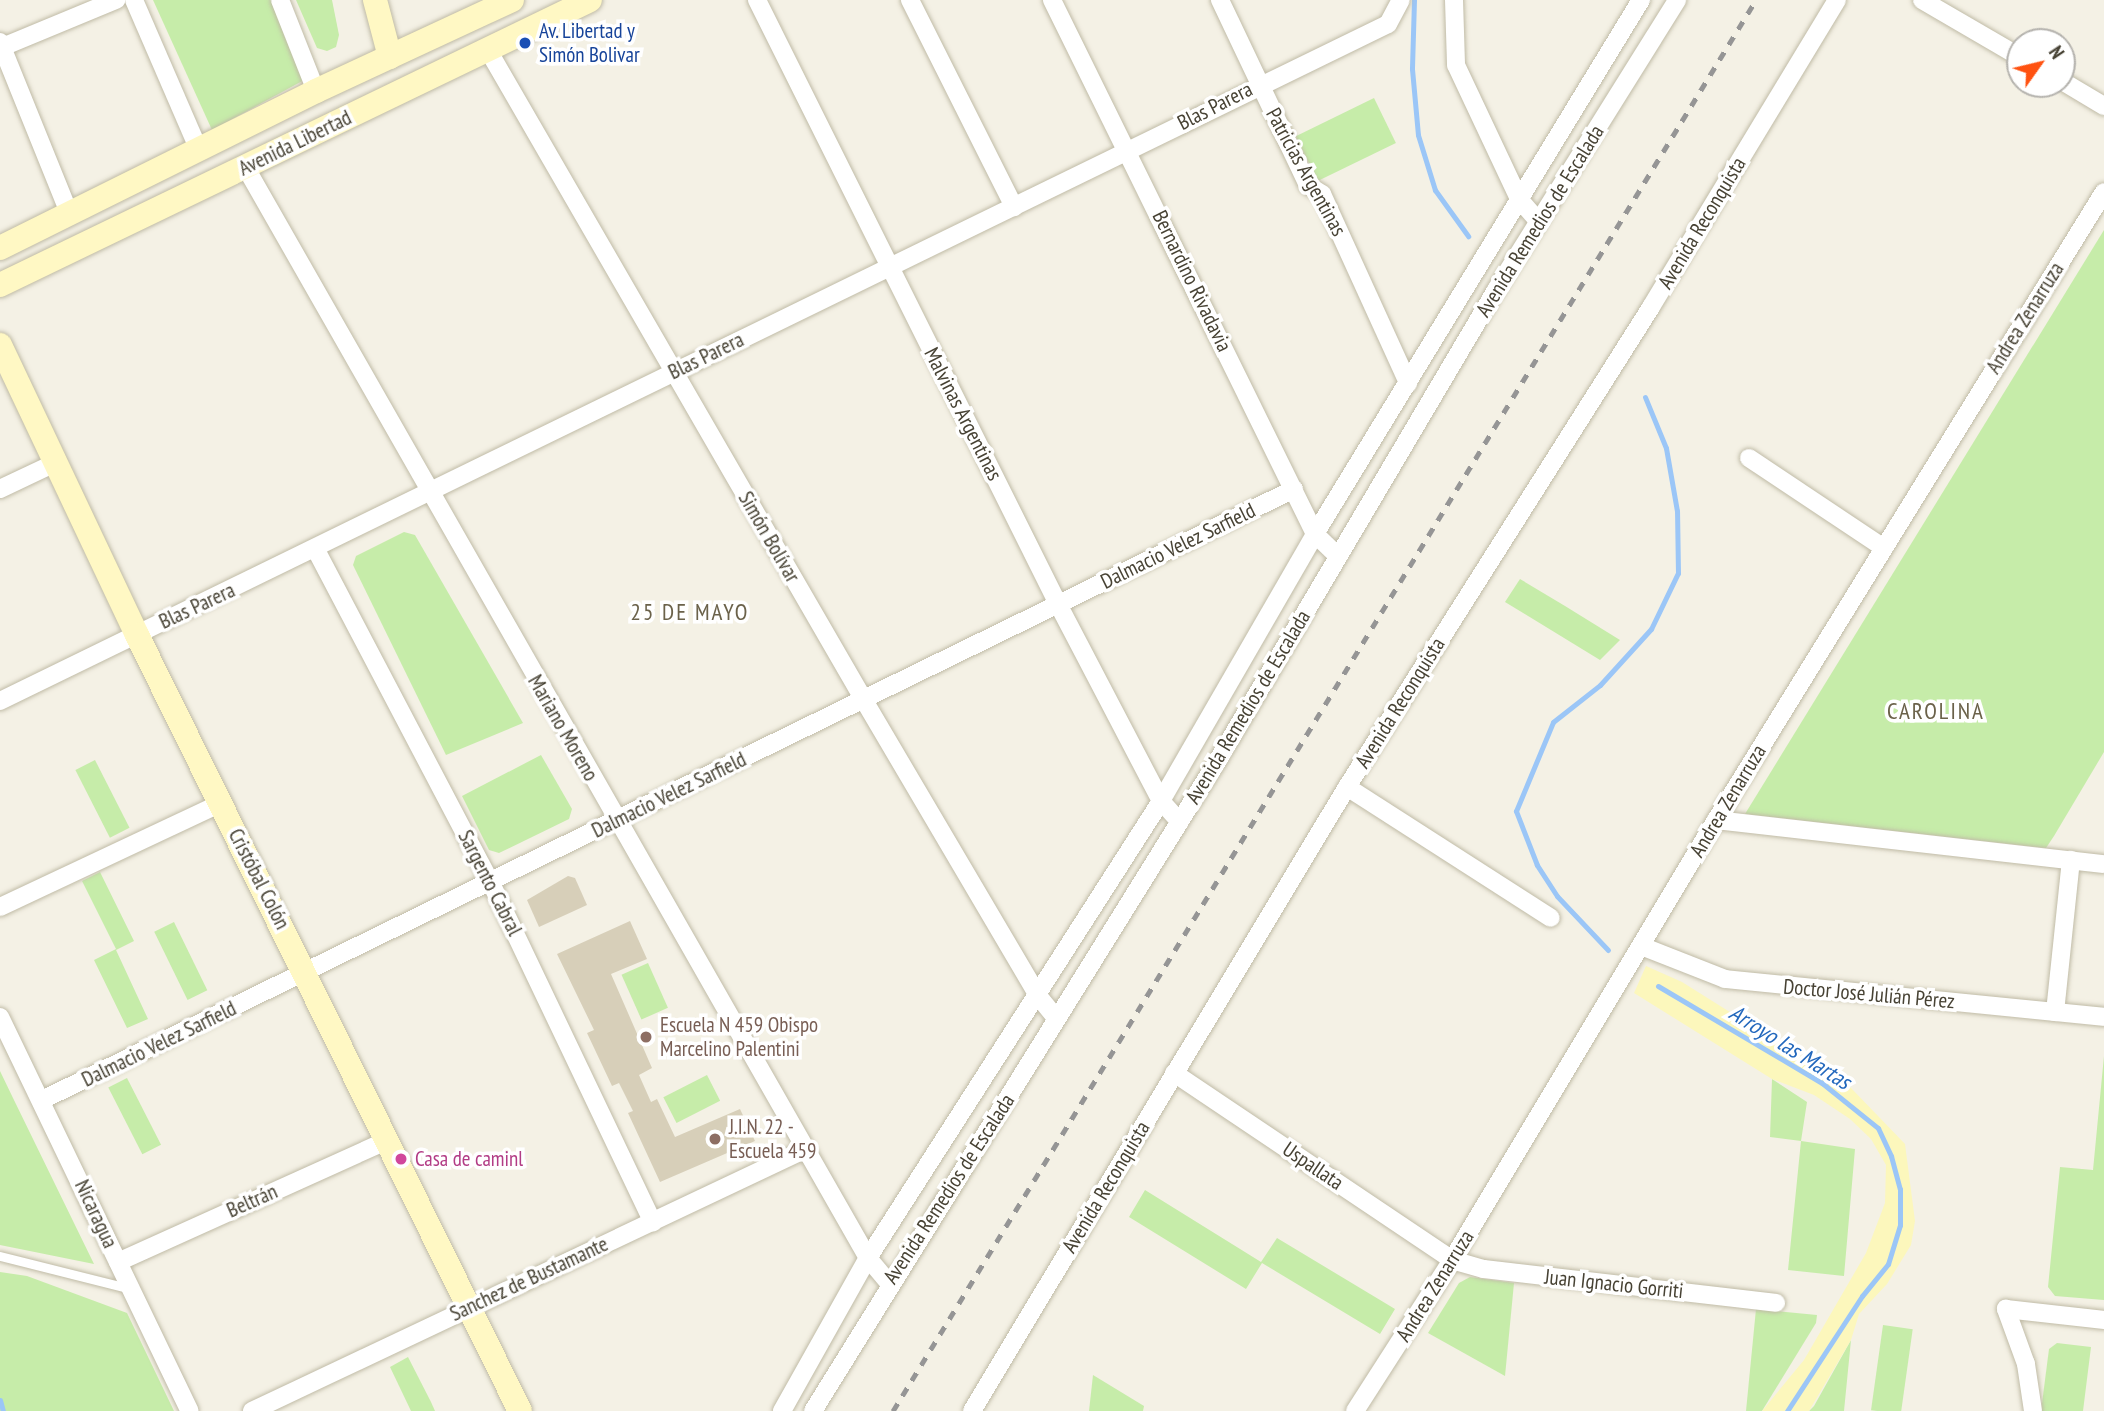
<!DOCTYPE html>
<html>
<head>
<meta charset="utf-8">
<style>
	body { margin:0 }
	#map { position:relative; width:2104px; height:1411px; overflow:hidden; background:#f4f1e5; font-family:"PT Sans Narrow",sans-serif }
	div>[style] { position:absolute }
	.green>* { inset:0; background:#c6eca9; transform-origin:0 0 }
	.sand>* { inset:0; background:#fcf7bc }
	.stream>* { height:5px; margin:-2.5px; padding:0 2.5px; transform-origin:2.5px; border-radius:2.5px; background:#9bc6f7 }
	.building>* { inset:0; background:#d7cfb9 }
	.roads { filter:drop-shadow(0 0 2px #c0bba6) drop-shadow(0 0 2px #c0bba6) }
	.lane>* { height:9px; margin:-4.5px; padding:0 4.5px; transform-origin:4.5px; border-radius:4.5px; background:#fff }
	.street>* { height:18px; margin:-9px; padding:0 9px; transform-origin:9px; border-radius:9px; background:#fff }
	.secondary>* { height:24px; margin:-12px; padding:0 12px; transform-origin:12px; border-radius:12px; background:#fff8c4 }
	.rail>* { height:5px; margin-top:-2.5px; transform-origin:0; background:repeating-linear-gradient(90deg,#959595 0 9px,transparent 0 18px) }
	.dots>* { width:19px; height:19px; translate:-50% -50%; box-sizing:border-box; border:4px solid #fff; border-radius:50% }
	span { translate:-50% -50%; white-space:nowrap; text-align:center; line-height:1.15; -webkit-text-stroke:7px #fff; paint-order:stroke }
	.transit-label { font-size:21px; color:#164399 }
	.left { translate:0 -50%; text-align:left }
	.street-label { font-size:21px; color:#474234 }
	.education-label { font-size:21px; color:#785e54 }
	.hotel-label { font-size:21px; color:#b23c85 }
	.neighbourhood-label { font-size:23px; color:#6b624a; letter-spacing:2px }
	.water-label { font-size:23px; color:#2368bd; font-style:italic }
	.north { position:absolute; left:2006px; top:28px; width:70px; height:70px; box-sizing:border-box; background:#fff; border:2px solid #b5b3ae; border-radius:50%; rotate:56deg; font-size:19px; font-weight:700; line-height:28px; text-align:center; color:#474234 }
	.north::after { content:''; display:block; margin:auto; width:24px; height:32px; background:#ff5211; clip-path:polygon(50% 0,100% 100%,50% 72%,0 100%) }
</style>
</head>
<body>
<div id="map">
	<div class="green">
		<i style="clip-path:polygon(153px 0,273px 0,306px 79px,212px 130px)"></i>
		<i style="clip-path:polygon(296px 0,332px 0,339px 35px,336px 47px,327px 51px,317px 48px)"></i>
		<i style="left:1374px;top:98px;width:50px;height:87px;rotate:64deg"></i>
		<i style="clip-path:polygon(2104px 230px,2104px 752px,2054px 836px,2046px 848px,1745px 814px)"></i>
		<i style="clip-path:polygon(404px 532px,415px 535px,523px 723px,446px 755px,353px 565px,356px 556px)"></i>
		<i style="clip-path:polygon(1520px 579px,1565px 606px,1620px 640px,1600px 660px,1505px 602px)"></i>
		<i style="clip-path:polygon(541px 755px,572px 809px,569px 819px,499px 853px,489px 850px,462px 796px)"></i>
		<i style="left:95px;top:760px;width:76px;height:22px;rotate:63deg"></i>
		<i style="clip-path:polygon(100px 872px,134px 941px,116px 950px,148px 1019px,127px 1028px,94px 960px,116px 949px,82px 881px)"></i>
		<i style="left:174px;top:922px;width:76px;height:22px;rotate:64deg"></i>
		<i style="left:648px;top:963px;width:49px;height:29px;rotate:66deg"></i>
		<i style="clip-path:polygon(2104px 1056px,2104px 1300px,2055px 1296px,2048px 1287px,2060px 1167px,2093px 1170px)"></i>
		<i style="clip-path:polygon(0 1071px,13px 1098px,94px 1264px,0 1245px)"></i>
		<i style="left:707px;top:1075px;width:29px;height:49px;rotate:63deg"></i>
		<i style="left:127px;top:1078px;width:75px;height:21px;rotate:63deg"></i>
		<i style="clip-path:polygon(1772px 1079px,1807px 1102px,1801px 1141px,1855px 1149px,1844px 1276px,1788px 1270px,1801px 1141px,1770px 1137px)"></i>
		<i style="clip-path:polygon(1145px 1190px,1261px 1262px,1277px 1238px,1395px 1309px,1380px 1334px,1262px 1263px,1246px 1289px,1129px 1217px)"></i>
		<i style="clip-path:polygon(0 1272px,27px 1276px,127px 1313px,174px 1411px,0 1411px)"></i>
		<i style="clip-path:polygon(1470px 1277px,1514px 1283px,1505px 1376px,1428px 1333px,1459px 1283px)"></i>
		<i style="clip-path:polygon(1756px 1309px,1817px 1315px,1816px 1323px,1762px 1411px,1746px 1411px)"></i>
		<i style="left:1883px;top:1325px;width:30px;height:86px;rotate:8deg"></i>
		<i style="clip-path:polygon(1851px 1340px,1844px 1411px,1809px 1411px,1814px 1406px)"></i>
		<i style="clip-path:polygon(2057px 1343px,2091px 1347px,2083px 1411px,2041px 1411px,2049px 1349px)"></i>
		<i style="clip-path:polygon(408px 1357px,431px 1402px,435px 1411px,411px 1411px,390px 1367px)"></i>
		<i style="clip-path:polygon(1093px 1375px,1144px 1406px,1143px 1411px,1089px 1411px)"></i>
	</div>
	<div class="sand">
		<i style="clip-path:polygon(1646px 966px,1682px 982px,1851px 1088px,1905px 1144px,1915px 1221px,1911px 1245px,1887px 1284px,1859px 1314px,1851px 1340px,1809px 1411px,1762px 1411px,1804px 1360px,1866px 1253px,1885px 1203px,1886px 1165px,1871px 1139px,1850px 1119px,1814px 1095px,1772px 1079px,1634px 993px)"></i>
	</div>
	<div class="stream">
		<i style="left:1414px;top:0;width:69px;rotate:91.7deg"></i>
		<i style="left:1412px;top:69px;width:66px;rotate:84.8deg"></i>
		<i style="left:1418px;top:135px;width:58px;rotate:72.8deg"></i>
		<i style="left:1435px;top:190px;width:57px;rotate:54.3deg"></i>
		<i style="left:1608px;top:950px;width:74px;rotate:-133.4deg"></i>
		<i style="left:1557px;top:896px;width:37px;rotate:-123deg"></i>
		<i style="left:1537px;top:865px;width:58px;rotate:-111.3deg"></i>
		<i style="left:1516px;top:811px;width:96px;rotate:-67.4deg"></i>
		<i style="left:1553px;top:722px;width:60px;rotate:-38.2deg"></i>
		<i style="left:1600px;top:685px;width:76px;rotate:-47.7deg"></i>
		<i style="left:1651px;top:629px;width:62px;rotate:-64.3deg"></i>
		<i style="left:1678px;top:573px;width:62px;rotate:-90.9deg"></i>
		<i style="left:1677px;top:511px;width:64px;rotate:-99.9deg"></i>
		<i style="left:1666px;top:448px;width:55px;rotate:-112.4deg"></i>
		<i style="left:1658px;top:986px;width:191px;rotate:30.6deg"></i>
		<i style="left:1822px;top:1083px;width:72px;rotate:38.8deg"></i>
		<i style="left:1878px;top:1128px;width:31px;rotate:65deg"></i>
		<i style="left:1891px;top:1156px;width:34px;rotate:75deg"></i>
		<i style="left:1900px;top:1189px;width:36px;rotate:90deg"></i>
		<i style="left:1900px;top:1225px;width:41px;rotate:107.1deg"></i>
		<i style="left:1888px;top:1264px;width:41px;rotate:129.1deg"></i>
		<i style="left:1862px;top:1296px;width:137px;rotate:123.1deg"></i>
		<i style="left:0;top:1400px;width:11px;rotate:75deg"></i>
	</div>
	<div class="building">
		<i style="clip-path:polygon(568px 876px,575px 878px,587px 905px,539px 927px,527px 900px)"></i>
		<i style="clip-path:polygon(630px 921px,647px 959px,611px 974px,652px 1068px,639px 1075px,651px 1102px,657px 1099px,675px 1137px,740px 1109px,755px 1141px,660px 1182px,628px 1113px,633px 1111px,619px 1083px,612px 1086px,587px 1033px,594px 1030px,557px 954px)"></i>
	</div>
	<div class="roads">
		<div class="lane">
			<i style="left:0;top:1256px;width:135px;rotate:14.1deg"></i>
		</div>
		<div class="street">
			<i style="left:134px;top:0;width:163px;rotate:66.6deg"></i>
			<i style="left:280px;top:0;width:98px;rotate:68.4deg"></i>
			<i style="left:757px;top:0;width:675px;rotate:63.51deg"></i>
			<i style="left:1058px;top:604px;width:222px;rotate:62.4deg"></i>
			<i style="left:1161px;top:801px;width:28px;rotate:48deg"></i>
			<i style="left:910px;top:0;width:232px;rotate:63.3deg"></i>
			<i style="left:1052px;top:0;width:595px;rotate:63.78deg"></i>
			<i style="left:1315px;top:534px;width:32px;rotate:44deg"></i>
			<i style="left:1220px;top:0;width:205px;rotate:64.6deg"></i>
			<i style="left:1308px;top:185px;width:17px;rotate:33deg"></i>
			<i style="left:1322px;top:194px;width:208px;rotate:65.5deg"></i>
			<i style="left:1454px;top:0;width:65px;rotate:88.2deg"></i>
			<i style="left:1456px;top:65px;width:148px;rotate:64.8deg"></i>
			<i style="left:1519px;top:199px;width:30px;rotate:49deg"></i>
			<i style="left:1922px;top:0;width:113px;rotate:30.2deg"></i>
			<i style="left:0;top:42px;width:187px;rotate:68deg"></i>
			<i style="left:0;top:48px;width:126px;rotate:-22.5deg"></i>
			<i style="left:488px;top:50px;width:753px;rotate:59.96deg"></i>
			<i style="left:865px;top:702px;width:342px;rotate:59.5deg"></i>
			<i style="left:1039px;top:997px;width:28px;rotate:51deg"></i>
			<i style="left:2062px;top:81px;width:49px;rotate:30.8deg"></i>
			<i style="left:246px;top:168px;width:1255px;rotate:60.29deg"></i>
			<i style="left:868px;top:1258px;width:33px;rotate:50deg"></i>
			<i style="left:1749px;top:458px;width:162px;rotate:33.7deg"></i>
			<i style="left:0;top:489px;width:61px;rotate:-25.3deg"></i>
			<i style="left:316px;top:550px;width:376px;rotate:62.3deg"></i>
			<i style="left:491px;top:883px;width:376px;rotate:64.5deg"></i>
			<i style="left:0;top:701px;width:1544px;rotate:-26deg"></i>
			<i style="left:1388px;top:24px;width:27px;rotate:-62deg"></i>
			<i style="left:1347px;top:787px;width:242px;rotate:32.7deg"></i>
			<i style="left:1716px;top:820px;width:390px;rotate:6.5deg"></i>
			<i style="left:0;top:907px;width:244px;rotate:-25.2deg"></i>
			<i style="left:1641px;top:946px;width:90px;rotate:21.4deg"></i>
			<i style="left:1725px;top:979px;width:381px;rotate:5.7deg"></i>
			<i style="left:2055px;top:1012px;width:153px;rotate:-84deg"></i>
			<i style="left:0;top:1017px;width:437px;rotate:64.3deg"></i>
			<i style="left:1174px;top:1073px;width:335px;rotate:33.9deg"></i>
			<i style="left:1452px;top:1260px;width:33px;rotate:16deg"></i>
			<i style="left:1484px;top:1269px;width:294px;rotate:6.6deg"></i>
			<i style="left:42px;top:1100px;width:1393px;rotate:-26.01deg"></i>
			<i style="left:118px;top:1262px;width:294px;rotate:-24.3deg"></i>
			<i style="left:252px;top:1411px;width:613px;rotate:-25.31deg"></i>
			<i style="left:782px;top:1411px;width:176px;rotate:-60.7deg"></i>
			<i style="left:868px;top:1258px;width:543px;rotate:-57.33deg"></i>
			<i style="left:1161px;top:801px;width:308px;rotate:-60deg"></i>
			<i style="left:1315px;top:534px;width:626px;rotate:-58.6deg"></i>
			<i style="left:813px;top:1411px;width:761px;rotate:-58.11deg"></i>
			<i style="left:1215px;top:765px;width:552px;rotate:-59.39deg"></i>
			<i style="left:1496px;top:290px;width:342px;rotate:-58deg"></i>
			<i style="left:972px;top:1411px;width:728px;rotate:-59deg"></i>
			<i style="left:1347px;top:787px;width:568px;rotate:-57.65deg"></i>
			<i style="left:1651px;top:307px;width:359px;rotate:-58.8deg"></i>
			<i style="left:1355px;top:1411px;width:179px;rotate:-57.3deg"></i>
			<i style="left:1452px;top:1260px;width:513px;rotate:-59.04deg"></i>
			<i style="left:1716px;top:820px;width:738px;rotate:-58.29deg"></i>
			<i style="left:2033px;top:1411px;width:48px;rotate:-98.5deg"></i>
			<i style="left:2026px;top:1364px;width:59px;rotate:-110deg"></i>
			<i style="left:2006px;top:1309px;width:99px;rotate:6.4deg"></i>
		</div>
		<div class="secondary">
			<i style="left:375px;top:0;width:59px;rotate:75.3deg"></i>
			<i style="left:0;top:248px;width:353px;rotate:-26.4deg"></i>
			<i style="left:316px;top:91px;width:216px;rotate:-24.9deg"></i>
			<i style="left:0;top:285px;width:655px;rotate:-25.78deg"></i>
			<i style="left:0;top:345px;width:321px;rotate:64.7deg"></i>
			<i style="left:137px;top:635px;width:865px;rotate:63.73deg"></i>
		</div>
	</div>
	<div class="rail">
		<i style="left:893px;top:1411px;width:1654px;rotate:-58.55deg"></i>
	</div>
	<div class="dots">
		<i style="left:525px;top:43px;background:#1a4fb4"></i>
		<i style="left:646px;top:1037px;background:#8d6e63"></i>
		<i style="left:715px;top:1139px;background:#8d6e63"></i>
		<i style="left:401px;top:1159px;background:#d1479c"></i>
	</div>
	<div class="transit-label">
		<span class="left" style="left:539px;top:43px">Av. Libertad y<br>Simón Bolivar</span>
	</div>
	<div class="street-label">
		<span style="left:1215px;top:106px;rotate:-27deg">Blas Parera</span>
		<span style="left:295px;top:143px;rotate:-26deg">Avenida Libertad</span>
		<span style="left:1306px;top:172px;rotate:61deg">Patricias Argentinas</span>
		<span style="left:1540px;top:221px;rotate:-58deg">Avenida Remedios de Escalada</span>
		<span style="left:1702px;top:223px;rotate:-59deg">Avenida Reconquista</span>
		<span style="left:1192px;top:281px;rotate:64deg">Bernardino Rivadavia</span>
		<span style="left:2025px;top:318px;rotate:-58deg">Andrea Zenarruza</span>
		<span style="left:706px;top:356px;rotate:-26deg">Blas Parera</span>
		<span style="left:963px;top:414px;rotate:63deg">Malvinas Argentinas</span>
		<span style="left:769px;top:537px;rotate:60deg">Simón Bolívar</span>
		<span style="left:1178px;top:546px;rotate:-26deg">Dalmacio Velez Sarfield</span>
		<span style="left:197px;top:606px;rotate:-25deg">Blas Parera</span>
		<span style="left:1400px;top:703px;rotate:-58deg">Avenida Reconquista</span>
		<span style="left:1248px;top:707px;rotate:-59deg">Avenida Remedios de Escalada</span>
		<span style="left:563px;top:728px;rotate:60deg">Mariano Moreno</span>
		<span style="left:669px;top:795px;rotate:-26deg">Dalmacio Velez Sarfield</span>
		<span style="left:1728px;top:801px;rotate:-59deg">Andrea Zenarruza</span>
		<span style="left:259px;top:879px;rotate:63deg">Cristóbal Colón</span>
		<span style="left:490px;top:883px;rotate:63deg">Sargento Cabral</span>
		<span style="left:1869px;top:994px;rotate:5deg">Doctor José Julián Pérez</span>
		<span style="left:159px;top:1044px;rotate:-26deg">Dalmacio Velez Sarfield</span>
		<span style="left:1313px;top:1166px;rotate:34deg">Uspallata</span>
		<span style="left:1106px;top:1187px;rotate:-59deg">Avenida Reconquista</span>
		<span style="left:949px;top:1189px;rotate:-57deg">Avenida Remedios de Escalada</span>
		<span style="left:252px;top:1201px;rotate:-24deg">Beltrán</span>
		<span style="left:96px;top:1214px;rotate:65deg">Nicaragua</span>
		<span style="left:529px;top:1279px;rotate:-25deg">Sanchez de Bustamante</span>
		<span style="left:1614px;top:1284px;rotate:6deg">Juan Ignacio Gorriti</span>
		<span style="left:1435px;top:1286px;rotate:-58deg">Andrea Zenarruza</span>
	</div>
	<div class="education-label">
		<span class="left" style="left:660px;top:1037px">Escuela N 459 Obispo<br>Marcelino Palentini</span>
		<span class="left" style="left:729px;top:1139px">J.I.N. 22 -<br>Escuela 459</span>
	</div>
	<div class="hotel-label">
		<span class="left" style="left:415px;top:1159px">Casa de caminl</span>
	</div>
	<div class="neighbourhood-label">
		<span style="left:690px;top:612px">25 DE MAYO</span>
		<span style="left:1936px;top:711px">CAROLINA</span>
	</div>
	<div class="water-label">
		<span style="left:1790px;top:1047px;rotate:32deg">Arroyo las Martas</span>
	</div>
	<div class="north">N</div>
</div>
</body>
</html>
